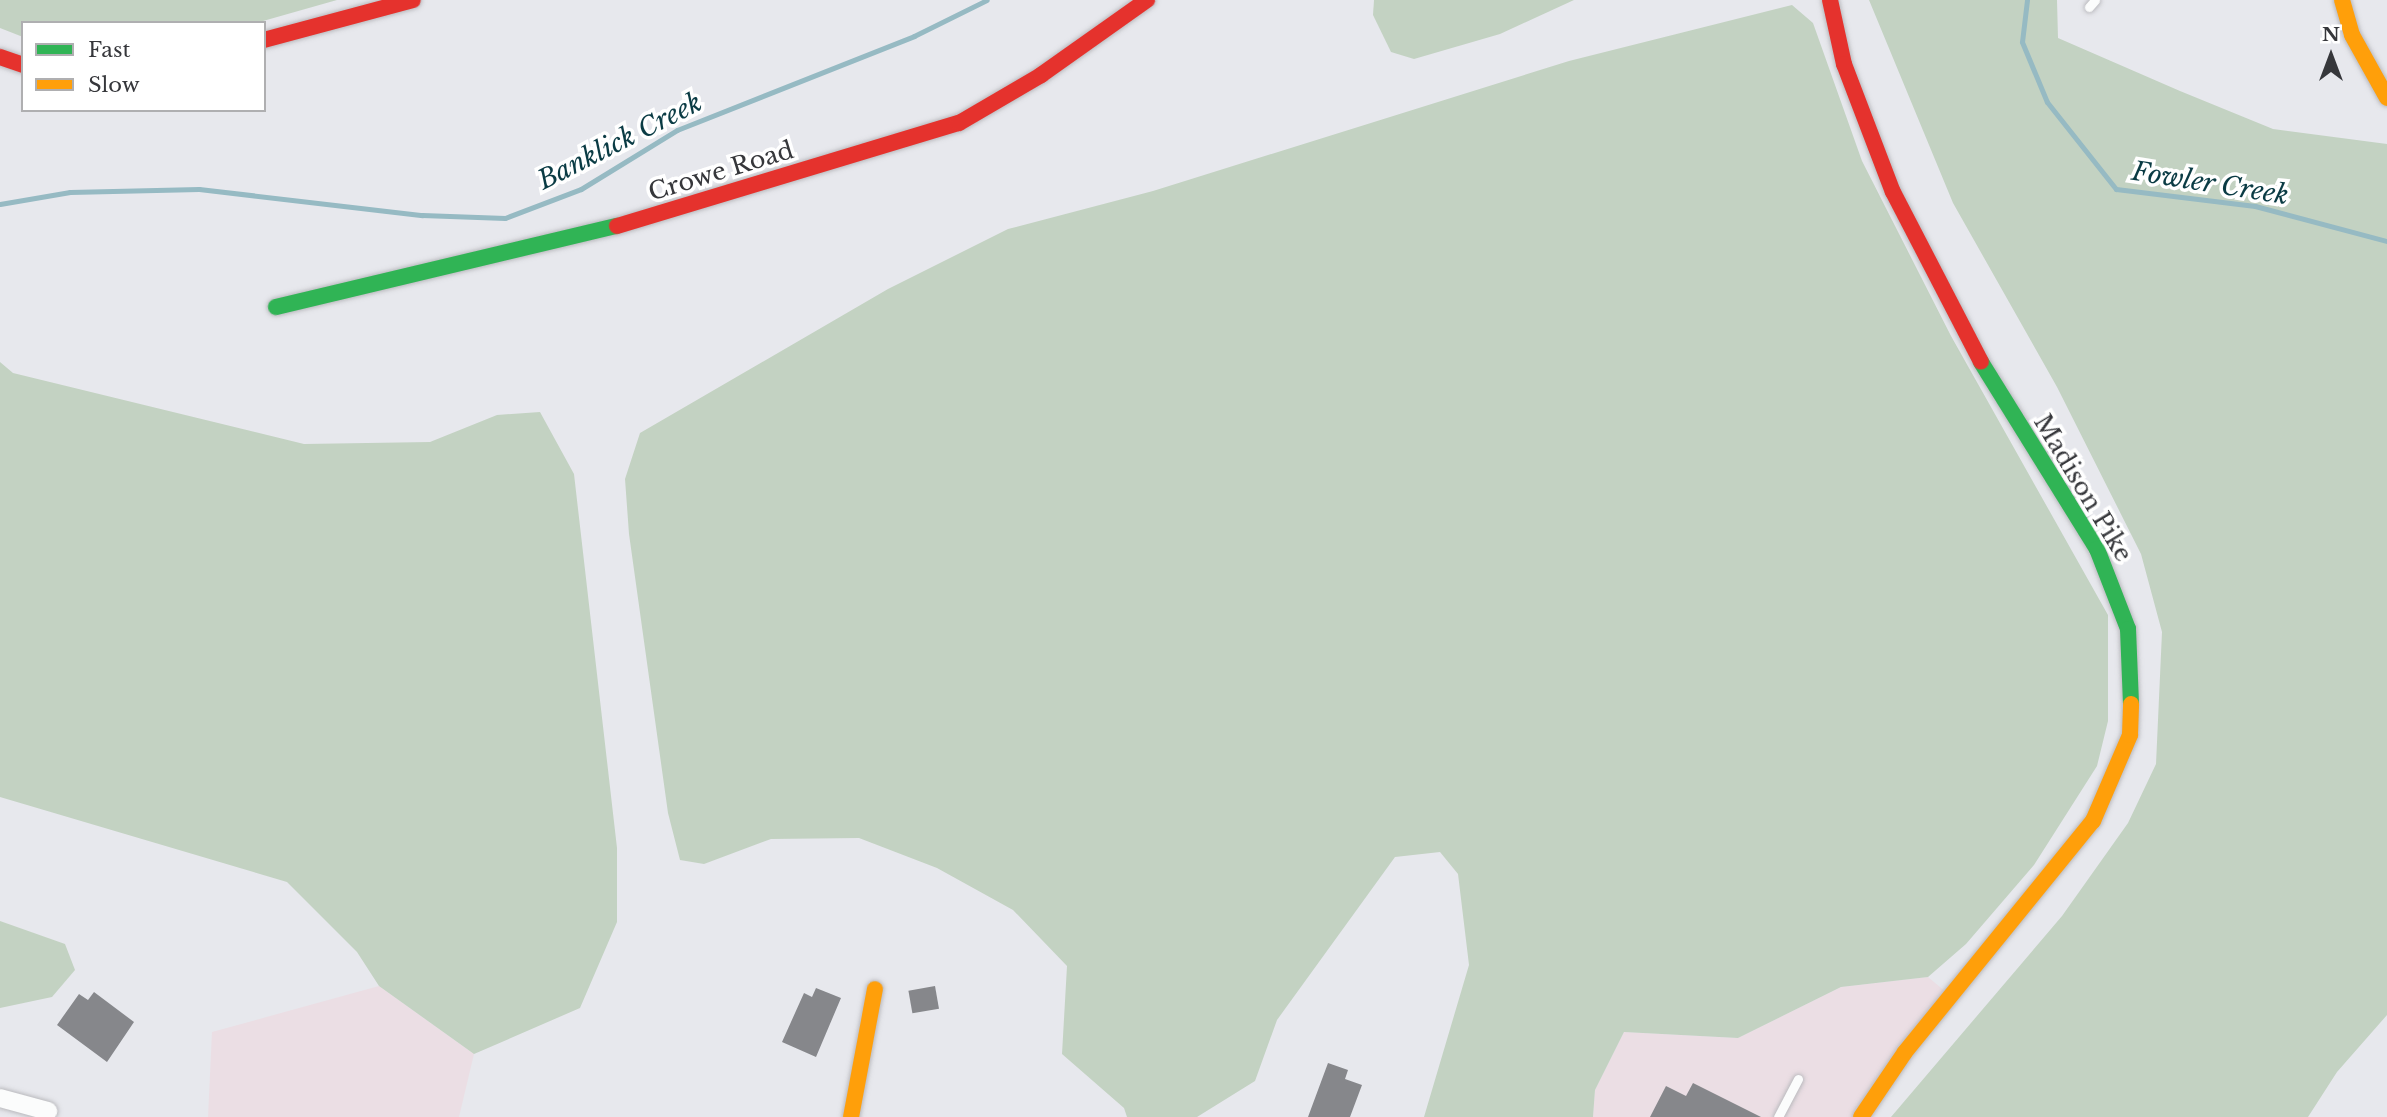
<!DOCTYPE html>
<html>
<head>
<meta charset="utf-8">
<style>
	body { margin:0 }
	#map { position:relative; width:2387px; height:1117px; overflow:hidden; background:#e7e8ed; font-family:"Libre Baskerville",serif }
	div>[style] { position:absolute }
	.industrial>* { inset:0; background:#ebdee4 }
	.forest>* { inset:0; background:#c3d2c2 }
	.stream>* { height:5px; margin:-2.5px; padding:0 2.5px; transform-origin:2.5px; border-radius:2.5px; background:#96bac3 }
	.building>* { inset:0; background:#86878b; transform-origin:0 0 }
	.roads { filter:drop-shadow(0 0 2px #bababe) drop-shadow(0 0 2px #bababe) }
	.lane>* { height:9px; margin:-4.5px; padding:0 4.5px; transform-origin:4.5px; border-radius:4.5px; background:#fbfcfc }
	.street>* { height:18px; margin:-9px; padding:0 9px; transform-origin:9px; border-radius:9px; background:#fbfcfc }
	.fast>* { height:16px; margin:-8px; padding:0 8px; transform-origin:8px; border-radius:8px; background:#30b455 }
	.slow>* { height:16px; margin:-8px; padding:0 8px; transform-origin:8px; border-radius:8px; background:#ff9f0a }
	.jam>* { height:16px; margin:-8px; padding:0 8px; transform-origin:8px; border-radius:8px; background:#e5322d }
	span { translate:-50% -50%; white-space:nowrap; text-align:center; line-height:1.15; -webkit-text-stroke:7px #fff; paint-order:stroke }
	.street-label { font-size:24px; color:#36373b }
	.water-label { font-size:26px; color:#0a3b44; font-style:italic }
	.legend { position:absolute; left:21px; top:21px; width:245px; height:91px; box-sizing:border-box; background:#fff; border:2px solid #afafb1; margin:0; padding:9px 12px; list-style:none; font-size:21px; color:#36373b }
	.legend li { display:flex; align-items:center; gap:14px; height:35px }
	.legend b { width:35px; border:2px solid #afafb1 }
	.north { position:absolute; left:2296px; top:21px; width:70px; height:70px; -webkit-text-stroke:5px #fff; paint-order:stroke; rotate:0deg; font-size:19px; font-weight:700; line-height:28px; text-align:center; color:#36373b }
	.north::after { content:''; display:block; margin:auto; width:24px; height:32px; background:#36373b; clip-path:polygon(50% 0,100% 100%,50% 72%,0 100%) }
</style>
</head>
<body>
<div id="map">
	<div class="industrial">
		<i style="clip-path:polygon(1928px 977px,1952px 997px,1861px 1117px,1593px 1117px,1595px 1090px,1624px 1032px,1738px 1038px,1841px 987px)"></i>
		<i style="clip-path:polygon(379px 986px,474px 1054px,459px 1117px,208px 1117px,212px 1032px)"></i>
	</div>
	<div class="forest">
		<i style="clip-path:polygon(0 0,337px 0,256px 23px,23px 23px,23px 37px,0 28px)"></i>
		<i style="clip-path:polygon(1374px 0,1574px 0,1500px 34px,1414px 59px,1391px 52px,1373px 15px)"></i>
		<i style="clip-path:polygon(1869px 0,2057px 0,2058px 38px,2180px 91px,2273px 129px,2387px 144px,2387px 1015px,2337px 1072px,2308px 1117px,1891px 1117px,2062px 916px,2128px 823px,2156px 764px,2162px 632px,2141px 554px,2057px 387px,1953px 203px)"></i>
		<i style="clip-path:polygon(1792px 5px,1813px 23px,1862px 161px,1951px 336px,2108px 615px,2108px 721px,2097px 766px,2034px 865px,1966px 944px,1928px 977px,1841px 987px,1738px 1038px,1624px 1032px,1595px 1090px,1593px 1117px,1424px 1117px,1469px 965px,1458px 874px,1440px 852px,1395px 857px,1277px 1020px,1255px 1081px,1197px 1117px,1127px 1117px,1124px 1108px,1062px 1054px,1067px 966px,1013px 910px,937px 868px,859px 838px,771px 839px,704px 864px,680px 860px,668px 813px,629px 534px,625px 479px,640px 433px,888px 289px,1008px 229px,1153px 191px,1569px 61px)"></i>
		<i style="clip-path:polygon(0 362px,13px 373px,304px 444px,430px 442px,497px 415px,540px 412px,574px 474px,617px 848px,617px 922px,580px 1008px,474px 1054px,379px 986px,357px 952px,287px 882px,0 797px)"></i>
		<i style="clip-path:polygon(0 921px,65px 944px,75px 970px,52px 997px,0 1008px)"></i>
	</div>
	<div class="stream">
		<i style="left:2027px;top:0;width:42px;rotate:96.8deg"></i>
		<i style="left:2022px;top:42px;width:65px;rotate:67.4deg"></i>
		<i style="left:2047px;top:102px;width:111px;rotate:51.6deg"></i>
		<i style="left:2116px;top:189px;width:140px;rotate:7deg"></i>
		<i style="left:2255px;top:206px;width:137px;rotate:14.9deg"></i>
		<i style="left:0;top:204px;width:71px;rotate:-9.7deg"></i>
		<i style="left:70px;top:192px;width:129px;rotate:-1.3deg"></i>
		<i style="left:199px;top:189px;width:225px;rotate:6.7deg"></i>
		<i style="left:422px;top:215px;width:83px;rotate:2.1deg"></i>
		<i style="left:505px;top:218px;width:81px;rotate:-20.9deg"></i>
		<i style="left:581px;top:189px;width:113px;rotate:-31.6deg"></i>
		<i style="left:677px;top:130px;width:255px;rotate:-21.6deg"></i>
		<i style="left:914px;top:36px;width:81px;rotate:-26.3deg"></i>
	</div>
	<div class="building">
		<i style="left:935px;top:986px;width:23px;height:27px;rotate:80deg"></i>
		<i style="clip-path:polygon(816px 988px,841px 998px,816px 1057px,782px 1042px,804px 993px,812px 997px)"></i>
		<i style="clip-path:polygon(94px 992px,134px 1022px,107px 1062px,57px 1025px,79px 994px,88px 1000px)"></i>
		<i style="clip-path:polygon(1328px 1063px,1348px 1070px,1345px 1079px,1362px 1085px,1350px 1117px,1308px 1117px)"></i>
		<i style="clip-path:polygon(1693px 1083px,1761px 1117px,1650px 1117px,1666px 1086px,1686px 1096px)"></i>
	</div>
	<div class="roads">
		<div class="lane">
			<i style="left:2089px;top:7px;width:9px;rotate:-49deg"></i>
			<i style="left:1778px;top:1117px;width:43px;rotate:-62.2deg"></i>
		</div>
		<div class="street">
			<i style="left:0;top:1098px;width:50px;rotate:15.2deg"></i>
		</div>
		<div class="fast">
			<i style="left:276px;top:307px;width:350px;rotate:-13.4deg"></i>
			<i style="left:1981px;top:362px;width:220px;rotate:58.2deg"></i>
			<i style="left:2097px;top:549px;width:86px;rotate:68.8deg"></i>
			<i style="left:2128px;top:629px;width:75px;rotate:87.7deg"></i>
		</div>
		<div class="slow">
			<i style="left:2342px;top:0;width:36px;rotate:74deg"></i>
			<i style="left:2352px;top:35px;width:72px;rotate:60.9deg"></i>
			<i style="left:851px;top:1117px;width:130px;rotate:-79.4deg"></i>
			<i style="left:1861px;top:1117px;width:78px;rotate:-55.9deg"></i>
			<i style="left:1905px;top:1052px;width:298px;rotate:-50.9deg"></i>
			<i style="left:2093px;top:821px;width:94px;rotate:-66.7deg"></i>
			<i style="left:2130px;top:735px;width:31px;rotate:-88deg"></i>
		</div>
		<div class="jam">
			<i style="left:1830px;top:0;width:66px;rotate:77.7deg"></i>
			<i style="left:1844px;top:64px;width:137px;rotate:69.1deg"></i>
			<i style="left:1893px;top:192px;width:191px;rotate:62.6deg"></i>
			<i style="left:264px;top:40px;width:154px;rotate:-15deg"></i>
			<i style="left:0;top:57px;width:24px;rotate:19deg"></i>
			<i style="left:617px;top:226px;width:357px;rotate:-16.8deg"></i>
			<i style="left:959px;top:123px;width:95px;rotate:-30.3deg"></i>
			<i style="left:1041px;top:75px;width:130px;rotate:-35.3deg"></i>
		</div>
	</div>
	<div class="street-label">
		<span style="left:721px;top:171px;rotate:-17deg">Crowe Road</span>
		<span style="left:2083px;top:488px;rotate:59deg">Madison Pike</span>
	</div>
	<div class="water-label">
		<span style="left:620px;top:142px;rotate:-27deg">Banklick Creek</span>
		<span style="left:2210px;top:184px;rotate:9deg">Fowler Creek</span>
	</div>
	<ul class="legend">
	<li><b style="height:9px;background:#30b455"></b>Fast</li>
	<li><b style="height:9px;background:#ff9f0a"></b>Slow</li>
	</ul>
	<div class="north">N</div>
</div>
</body>
</html>
